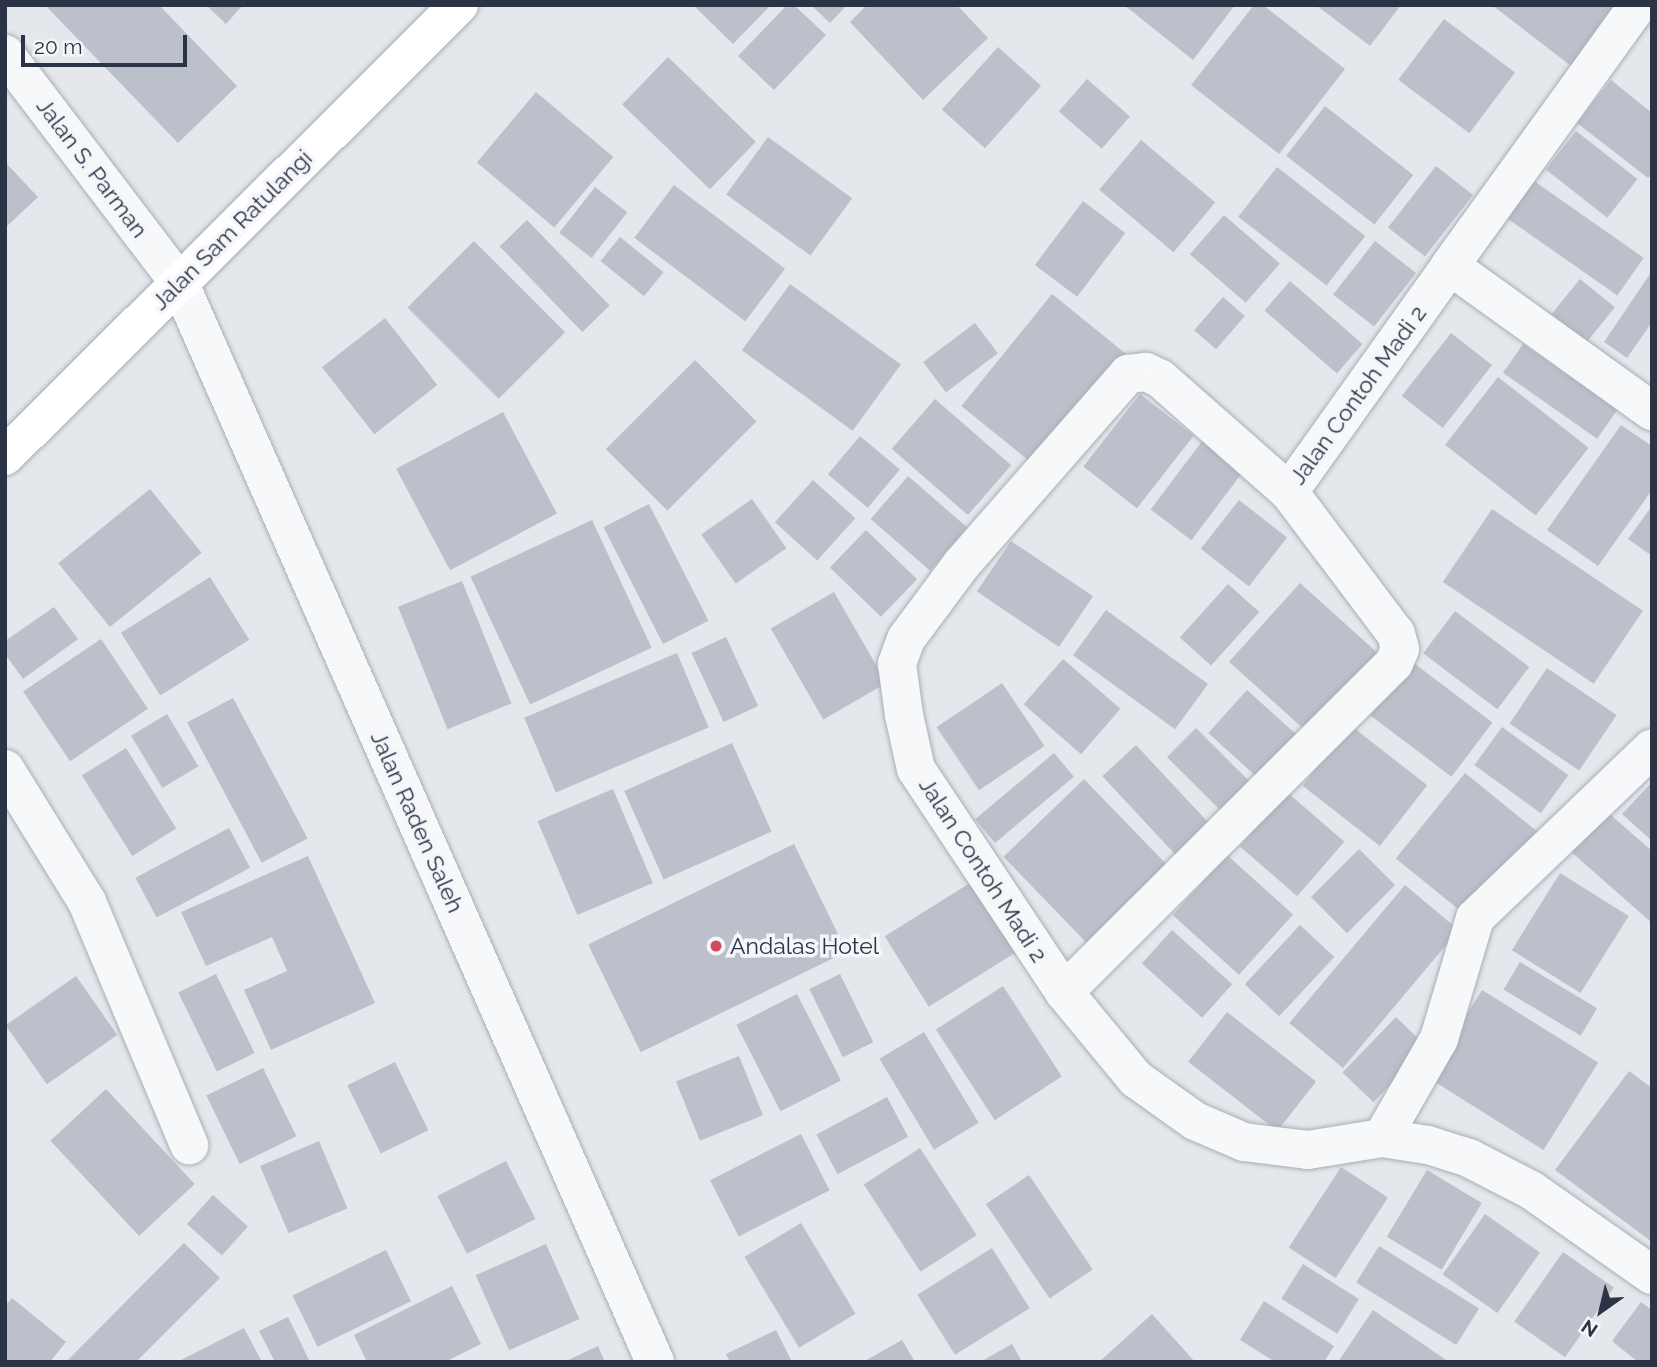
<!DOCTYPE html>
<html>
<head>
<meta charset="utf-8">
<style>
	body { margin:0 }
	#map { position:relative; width:1657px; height:1367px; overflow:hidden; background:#e4e7ec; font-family:Raleway,sans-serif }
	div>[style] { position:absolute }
	.building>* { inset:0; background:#bbc0ca; transform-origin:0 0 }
	.roads { filter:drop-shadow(0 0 2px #a9aeb7) drop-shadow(0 0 2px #a9aeb7) }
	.minor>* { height:38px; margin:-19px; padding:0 19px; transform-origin:19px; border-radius:19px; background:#f7f8fa }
	.tertiary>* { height:38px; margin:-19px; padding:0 19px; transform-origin:19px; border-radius:19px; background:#f7f8fa }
	.trunk>* { height:38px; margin:-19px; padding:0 19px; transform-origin:19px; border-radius:19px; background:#fff }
	.dots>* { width:19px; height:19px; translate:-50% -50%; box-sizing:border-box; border:4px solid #f4f6f9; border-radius:50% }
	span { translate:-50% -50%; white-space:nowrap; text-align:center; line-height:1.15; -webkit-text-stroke:7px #f4f6f9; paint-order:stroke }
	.street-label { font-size:23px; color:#2b3445 }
	.poi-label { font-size:23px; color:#2b3445 }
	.left { translate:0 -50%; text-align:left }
	.frame { position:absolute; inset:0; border:7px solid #2b3445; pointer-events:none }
	.north { position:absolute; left:1566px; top:1276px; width:70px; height:70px; -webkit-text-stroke:5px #f4f6f9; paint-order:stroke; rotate:214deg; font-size:19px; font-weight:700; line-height:28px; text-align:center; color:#2b3445 }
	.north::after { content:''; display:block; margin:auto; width:24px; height:32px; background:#2b3445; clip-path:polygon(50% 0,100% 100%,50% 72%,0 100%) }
	.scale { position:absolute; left:21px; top:35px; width:166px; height:32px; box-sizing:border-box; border:4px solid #2b3445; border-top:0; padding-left:9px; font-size:21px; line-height:24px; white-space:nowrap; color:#2b3445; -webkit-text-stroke:5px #f4f6f9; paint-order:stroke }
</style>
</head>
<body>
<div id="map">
	<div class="building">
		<i style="clip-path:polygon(45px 5px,159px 5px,237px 86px,178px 143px)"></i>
		<i style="clip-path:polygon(206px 5px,243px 5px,226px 24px)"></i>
		<i style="clip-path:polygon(693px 5px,771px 5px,733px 44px)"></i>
		<i style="clip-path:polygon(787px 5px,794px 5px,826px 35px,774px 90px,738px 56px)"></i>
		<i style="clip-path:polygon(811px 5px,847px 5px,830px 23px)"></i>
		<i style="clip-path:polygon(867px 5px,957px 5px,988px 38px,923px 100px,850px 22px)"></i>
		<i style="clip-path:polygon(1124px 5px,1235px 5px,1193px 60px)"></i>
		<i style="clip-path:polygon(1254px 5px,1263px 5px,1345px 69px,1279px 154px,1191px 85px)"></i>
		<i style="clip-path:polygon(1316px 5px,1401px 5px,1370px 46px)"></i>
		<i style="clip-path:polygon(1492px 5px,1624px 5px,1575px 69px)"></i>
		<i style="left:1444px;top:19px;width:89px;height:76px;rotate:37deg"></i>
		<i style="left:998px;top:47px;width:58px;height:84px;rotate:42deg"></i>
		<i style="left:668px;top:57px;width:122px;height:66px;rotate:44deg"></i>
		<i style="left:1087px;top:79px;width:57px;height:43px;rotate:41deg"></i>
		<i style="clip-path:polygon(1611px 80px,1652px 113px,1652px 174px,1648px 178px,1577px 123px)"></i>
		<i style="left:536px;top:92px;width:101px;height:92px;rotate:40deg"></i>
		<i style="left:1325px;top:106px;width:112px;height:63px;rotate:38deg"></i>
		<i style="left:1576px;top:131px;width:78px;height:49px;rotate:38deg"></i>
		<i style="left:768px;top:137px;width:104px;height:71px;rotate:36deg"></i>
		<i style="left:1141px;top:140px;width:97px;height:65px;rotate:40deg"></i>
		<i style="clip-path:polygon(5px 162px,38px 197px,5px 228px)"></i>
		<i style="left:1436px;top:166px;width:47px;height:78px;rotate:38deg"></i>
		<i style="left:1277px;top:167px;width:112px;height:63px;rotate:38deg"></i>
		<i style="left:1534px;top:181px;width:134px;height:46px;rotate:35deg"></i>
		<i style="left:674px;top:185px;width:139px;height:66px;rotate:37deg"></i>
		<i style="left:595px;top:187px;width:41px;height:58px;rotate:38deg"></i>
		<i style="left:1083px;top:201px;width:53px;height:80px;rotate:37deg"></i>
		<i style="left:1224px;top:215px;width:74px;height:52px;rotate:41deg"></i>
		<i style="left:527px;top:220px;width:119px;height:38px;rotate:46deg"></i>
		<i style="left:620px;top:237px;width:56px;height:31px;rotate:39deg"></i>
		<i style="left:474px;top:241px;width:129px;height:94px;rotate:45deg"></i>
		<i style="left:1375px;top:241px;width:52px;height:68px;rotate:38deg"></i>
		<i style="clip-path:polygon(1652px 271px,1652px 322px,1627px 358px,1604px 342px)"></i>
		<i style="left:1580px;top:279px;width:45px;height:45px;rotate:39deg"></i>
		<i style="left:1290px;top:281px;width:96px;height:39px;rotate:41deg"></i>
		<i style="left:790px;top:284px;width:137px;height:82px;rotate:36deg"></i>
		<i style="left:1052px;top:294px;width:95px;height:144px;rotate:39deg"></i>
		<i style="left:1223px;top:297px;width:29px;height:44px;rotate:41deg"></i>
		<i style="left:385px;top:318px;width:85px;height:80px;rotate:52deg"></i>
		<i style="left:975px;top:323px;width:38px;height:65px;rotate:53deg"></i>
		<i style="left:1451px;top:333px;width:52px;height:80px;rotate:38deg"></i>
		<i style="left:1523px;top:344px;width:115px;height:35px;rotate:35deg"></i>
		<i style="left:695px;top:360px;width:87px;height:126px;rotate:45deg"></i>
		<i style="left:1498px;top:377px;width:115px;height:86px;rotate:38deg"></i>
		<i style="left:1140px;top:394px;width:68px;height:92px;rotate:38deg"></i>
		<i style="left:935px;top:399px;width:101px;height:66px;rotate:41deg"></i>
		<i style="left:503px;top:412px;width:115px;height:121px;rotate:62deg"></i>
		<i style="clip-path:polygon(1621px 425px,1652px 446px,1652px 490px,1598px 566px,1547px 530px)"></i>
		<i style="left:860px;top:436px;width:52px;height:50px;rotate:40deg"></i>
		<i style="left:1203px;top:440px;width:51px;height:87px;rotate:37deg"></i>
		<i style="left:908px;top:476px;width:79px;height:57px;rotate:41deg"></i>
		<i style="left:813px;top:480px;width:57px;height:57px;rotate:42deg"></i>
		<i style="left:150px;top:489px;width:82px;height:118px;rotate:51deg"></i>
		<i style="left:752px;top:499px;width:60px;height:62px;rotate:55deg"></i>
		<i style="left:1239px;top:500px;width:61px;height:62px;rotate:38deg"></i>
		<i style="left:649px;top:504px;width:131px;height:51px;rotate:63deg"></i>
		<i style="clip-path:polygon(1652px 506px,1652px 556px,1628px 539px)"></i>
		<i style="left:1492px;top:509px;width:182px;height:88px;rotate:34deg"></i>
		<i style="left:592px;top:520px;width:141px;height:134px;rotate:65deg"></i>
		<i style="left:866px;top:530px;width:71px;height:52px;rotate:44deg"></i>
		<i style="left:1011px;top:541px;width:99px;height:61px;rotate:34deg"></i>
		<i style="left:210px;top:577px;width:74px;height:105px;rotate:58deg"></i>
		<i style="left:462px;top:581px;width:132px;height:69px;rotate:68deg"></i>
		<i style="left:1300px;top:583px;width:109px;height:106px;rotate:42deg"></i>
		<i style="left:1228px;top:584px;width:42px;height:72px;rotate:42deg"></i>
		<i style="left:834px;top:592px;width:105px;height:73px;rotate:60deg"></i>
		<i style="clip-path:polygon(54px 607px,78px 639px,23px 679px,5px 654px,5px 641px)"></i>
		<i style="left:1106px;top:610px;width:126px;height:56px;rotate:36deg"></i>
		<i style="left:1455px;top:611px;width:93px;height:53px;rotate:37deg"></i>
		<i style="left:726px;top:637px;width:76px;height:38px;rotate:65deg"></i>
		<i style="left:101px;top:639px;width:84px;height:94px;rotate:56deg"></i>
		<i style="left:677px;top:653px;width:81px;height:166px;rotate:67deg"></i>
		<i style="left:1063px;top:659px;width:76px;height:60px;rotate:41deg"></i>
		<i style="left:1411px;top:661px;width:102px;height:68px;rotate:37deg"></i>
		<i style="left:1547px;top:668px;width:84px;height:67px;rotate:34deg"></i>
		<i style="left:1002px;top:683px;width:76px;height:79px;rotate:56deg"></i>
		<i style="left:1247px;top:690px;width:70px;height:58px;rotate:42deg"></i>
		<i style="left:233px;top:698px;width:159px;height:52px;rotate:62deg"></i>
		<i style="left:167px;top:714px;width:61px;height:42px;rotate:59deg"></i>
		<i style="left:1350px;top:725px;width:98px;height:77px;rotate:38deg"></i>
		<i style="left:1502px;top:727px;width:82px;height:47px;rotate:36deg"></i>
		<i style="left:1196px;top:728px;width:85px;height:41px;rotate:45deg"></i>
		<i style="left:732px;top:743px;width:97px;height:118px;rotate:66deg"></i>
		<i style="left:1136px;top:745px;width:108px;height:46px;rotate:47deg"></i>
		<i style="left:126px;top:748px;width:95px;height:52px;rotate:58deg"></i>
		<i style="left:1054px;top:753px;width:31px;height:103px;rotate:50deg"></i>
		<i style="left:1465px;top:773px;width:97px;height:110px;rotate:39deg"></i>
		<i style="left:1084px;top:779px;width:130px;height:112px;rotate:46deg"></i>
		<i style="clip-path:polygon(1652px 782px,1652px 841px,1622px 814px)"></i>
		<i style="left:613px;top:789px;width:102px;height:82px;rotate:67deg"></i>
		<i style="left:1287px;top:792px;width:76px;height:72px;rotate:41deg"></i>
		<i style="clip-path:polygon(1597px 803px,1652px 851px,1652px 923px,1561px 843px)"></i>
		<i style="left:229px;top:828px;width:45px;height:106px;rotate:62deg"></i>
		<i style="left:794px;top:844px;width:120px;height:229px;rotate:64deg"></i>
		<i style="left:1359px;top:849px;width:51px;height:68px;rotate:45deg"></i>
		<i style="left:1227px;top:855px;width:89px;height:81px;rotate:42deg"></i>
		<i style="clip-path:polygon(308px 856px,375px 1003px,271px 1050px,244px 990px,287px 971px,272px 937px,206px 966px,181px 912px)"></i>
		<i style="left:1560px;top:873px;width:81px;height:91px;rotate:32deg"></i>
		<i style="left:978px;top:878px;width:83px;height:110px;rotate:58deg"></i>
		<i style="left:1405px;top:885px;width:70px;height:180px;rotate:40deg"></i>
		<i style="left:1300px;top:925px;width:47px;height:81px;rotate:43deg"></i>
		<i style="left:1172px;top:930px;width:81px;height:45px;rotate:42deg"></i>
		<i style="left:1520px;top:962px;width:90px;height:32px;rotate:31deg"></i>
		<i style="left:216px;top:974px;width:88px;height:42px;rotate:64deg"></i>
		<i style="left:840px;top:974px;width:76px;height:34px;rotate:64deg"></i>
		<i style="left:76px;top:976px;width:72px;height:86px;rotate:55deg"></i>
		<i style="left:1003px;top:986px;width:108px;height:80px;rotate:57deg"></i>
		<i style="left:1482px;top:990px;width:137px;height:103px;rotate:32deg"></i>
		<i style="left:797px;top:994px;width:97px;height:68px;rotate:63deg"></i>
		<i style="left:1227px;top:1012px;width:113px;height:63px;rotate:38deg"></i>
		<i style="left:1396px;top:1017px;width:43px;height:77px;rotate:44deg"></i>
		<i style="left:924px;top:1032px;width:106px;height:52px;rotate:59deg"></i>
		<i style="left:739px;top:1056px;width:64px;height:68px;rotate:68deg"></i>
		<i style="left:395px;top:1062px;width:76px;height:53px;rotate:64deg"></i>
		<i style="left:263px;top:1068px;width:76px;height:63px;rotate:64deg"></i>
		<i style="clip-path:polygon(1629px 1071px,1652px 1088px,1652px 1242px,1555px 1170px)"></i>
		<i style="left:106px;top:1089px;width:130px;height:76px;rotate:47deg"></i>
		<i style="left:887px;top:1097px;width:45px;height:80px;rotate:62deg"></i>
		<i style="left:801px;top:1134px;width:63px;height:102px;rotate:63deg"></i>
		<i style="left:319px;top:1141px;width:73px;height:64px;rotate:67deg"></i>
		<i style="left:920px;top:1148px;width:104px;height:67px;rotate:57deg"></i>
		<i style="left:506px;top:1161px;width:65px;height:77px;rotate:63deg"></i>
		<i style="left:1341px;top:1167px;width:56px;height:96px;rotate:33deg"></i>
		<i style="left:1427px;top:1170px;width:64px;height:78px;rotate:31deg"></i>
		<i style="left:1029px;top:1175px;width:114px;height:52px;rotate:56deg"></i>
		<i style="left:213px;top:1195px;width:47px;height:39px;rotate:42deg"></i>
		<i style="left:1485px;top:1214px;width:67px;height:74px;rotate:35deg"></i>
		<i style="left:801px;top:1223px;width:106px;height:66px;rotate:59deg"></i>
		<i style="clip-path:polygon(184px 1243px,220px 1278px,136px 1362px,66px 1362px)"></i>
		<i style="left:546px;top:1244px;width:82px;height:77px;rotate:66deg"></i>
		<i style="left:1379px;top:1246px;width:118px;height:43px;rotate:32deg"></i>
		<i style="left:992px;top:1248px;width:71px;height:88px;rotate:58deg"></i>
		<i style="left:386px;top:1250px;width:57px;height:104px;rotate:64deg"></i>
		<i style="left:1563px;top:1252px;width:62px;height:85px;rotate:35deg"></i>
		<i style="left:1303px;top:1264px;width:66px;height:41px;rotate:32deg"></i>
		<i style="clip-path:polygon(452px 1286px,481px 1344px,445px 1362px,367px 1362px,354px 1335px)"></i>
		<i style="clip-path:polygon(12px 1298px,66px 1342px,50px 1362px,5px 1362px,5px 1306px)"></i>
		<i style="clip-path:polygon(1264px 1301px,1334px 1346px,1324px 1362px,1275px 1362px,1240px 1340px)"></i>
		<i style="clip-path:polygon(1641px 1302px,1652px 1310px,1652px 1362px,1638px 1362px,1612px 1341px)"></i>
		<i style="clip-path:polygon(1373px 1310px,1449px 1362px,1338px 1362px)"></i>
		<i style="clip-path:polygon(1152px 1314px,1195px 1362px,1099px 1362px)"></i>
		<i style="clip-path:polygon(288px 1317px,310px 1362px,275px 1362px,259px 1331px)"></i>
		<i style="clip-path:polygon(244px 1328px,262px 1362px,177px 1362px)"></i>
		<i style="clip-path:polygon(776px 1330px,792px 1362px,730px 1362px,726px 1354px)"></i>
		<i style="clip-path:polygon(902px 1340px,915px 1362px,863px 1362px)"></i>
		<i style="clip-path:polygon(1012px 1344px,1022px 1362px,980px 1362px)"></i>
		<i style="clip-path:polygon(598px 1346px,605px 1362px,564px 1362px)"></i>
	</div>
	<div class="roads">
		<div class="minor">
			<i style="left:1638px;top:5px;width:322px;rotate:125.8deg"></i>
			<i style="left:1450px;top:266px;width:249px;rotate:35.7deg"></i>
			<i style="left:1450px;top:266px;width:277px;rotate:125.5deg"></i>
			<i style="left:1289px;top:492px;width:171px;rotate:-138.6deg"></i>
			<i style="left:1161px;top:379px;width:17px;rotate:-155deg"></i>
			<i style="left:1146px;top:372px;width:18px;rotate:174deg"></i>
			<i style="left:1128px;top:374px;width:254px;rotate:131.2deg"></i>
			<i style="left:961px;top:565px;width:92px;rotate:126.6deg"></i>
			<i style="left:906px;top:639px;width:27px;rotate:110deg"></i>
			<i style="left:897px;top:664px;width:51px;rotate:82.2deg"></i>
			<i style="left:904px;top:715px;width:55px;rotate:77.5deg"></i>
			<i style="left:916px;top:769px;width:268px;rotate:56.4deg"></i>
			<i style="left:1064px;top:992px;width:113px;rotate:50.4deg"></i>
			<i style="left:1136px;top:1079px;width:72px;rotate:35.4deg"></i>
			<i style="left:1195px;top:1121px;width:53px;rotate:23.2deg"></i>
			<i style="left:1244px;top:1142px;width:64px;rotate:7.1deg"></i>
			<i style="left:1308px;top:1150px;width:75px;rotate:-9.2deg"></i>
			<i style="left:1382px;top:1138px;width:47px;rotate:8.7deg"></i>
			<i style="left:1428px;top:1145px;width:43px;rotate:17.6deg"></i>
			<i style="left:1469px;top:1158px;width:70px;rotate:27.3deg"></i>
			<i style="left:1531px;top:1190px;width:148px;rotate:35.1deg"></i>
			<i style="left:5px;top:769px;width:156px;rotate:58.3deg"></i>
			<i style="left:87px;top:902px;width:264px;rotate:67.2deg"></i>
			<i style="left:1064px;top:992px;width:466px;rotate:-44.9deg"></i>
			<i style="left:1394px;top:663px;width:15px;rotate:-67deg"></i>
			<i style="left:1400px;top:649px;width:16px;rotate:-105deg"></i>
			<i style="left:1396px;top:634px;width:178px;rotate:-127deg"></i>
			<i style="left:1382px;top:1138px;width:114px;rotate:-60.1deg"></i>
			<i style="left:1439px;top:1039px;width:126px;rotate:-73.4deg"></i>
			<i style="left:1475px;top:918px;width:245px;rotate:-43.8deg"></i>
		</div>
		<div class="tertiary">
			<i style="left:5px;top:54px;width:287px;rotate:52.7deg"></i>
			<i style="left:179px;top:282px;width:1180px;rotate:66.21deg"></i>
		</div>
		<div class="trunk">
			<i style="left:5px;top:456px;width:640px;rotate:-44.81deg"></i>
		</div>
	</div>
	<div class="dots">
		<i style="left:716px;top:946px;background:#d1495b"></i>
	</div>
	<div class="street-label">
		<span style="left:92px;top:168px;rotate:53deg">Jalan S. Parman</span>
		<span style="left:232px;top:230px;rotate:-45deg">Jalan Sam Ratulangi</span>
		<span style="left:1358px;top:395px;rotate:-54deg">Jalan Contoh Madi 2</span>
		<span style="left:417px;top:822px;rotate:66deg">Jalan Raden Saleh</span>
		<span style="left:983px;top:870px;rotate:57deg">Jalan Contoh Madi 2</span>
	</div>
	<div class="poi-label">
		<span class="left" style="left:730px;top:946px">Andalas Hotel</span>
	</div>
	<div class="frame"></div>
	<div class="north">N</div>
	<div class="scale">20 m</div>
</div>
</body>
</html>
